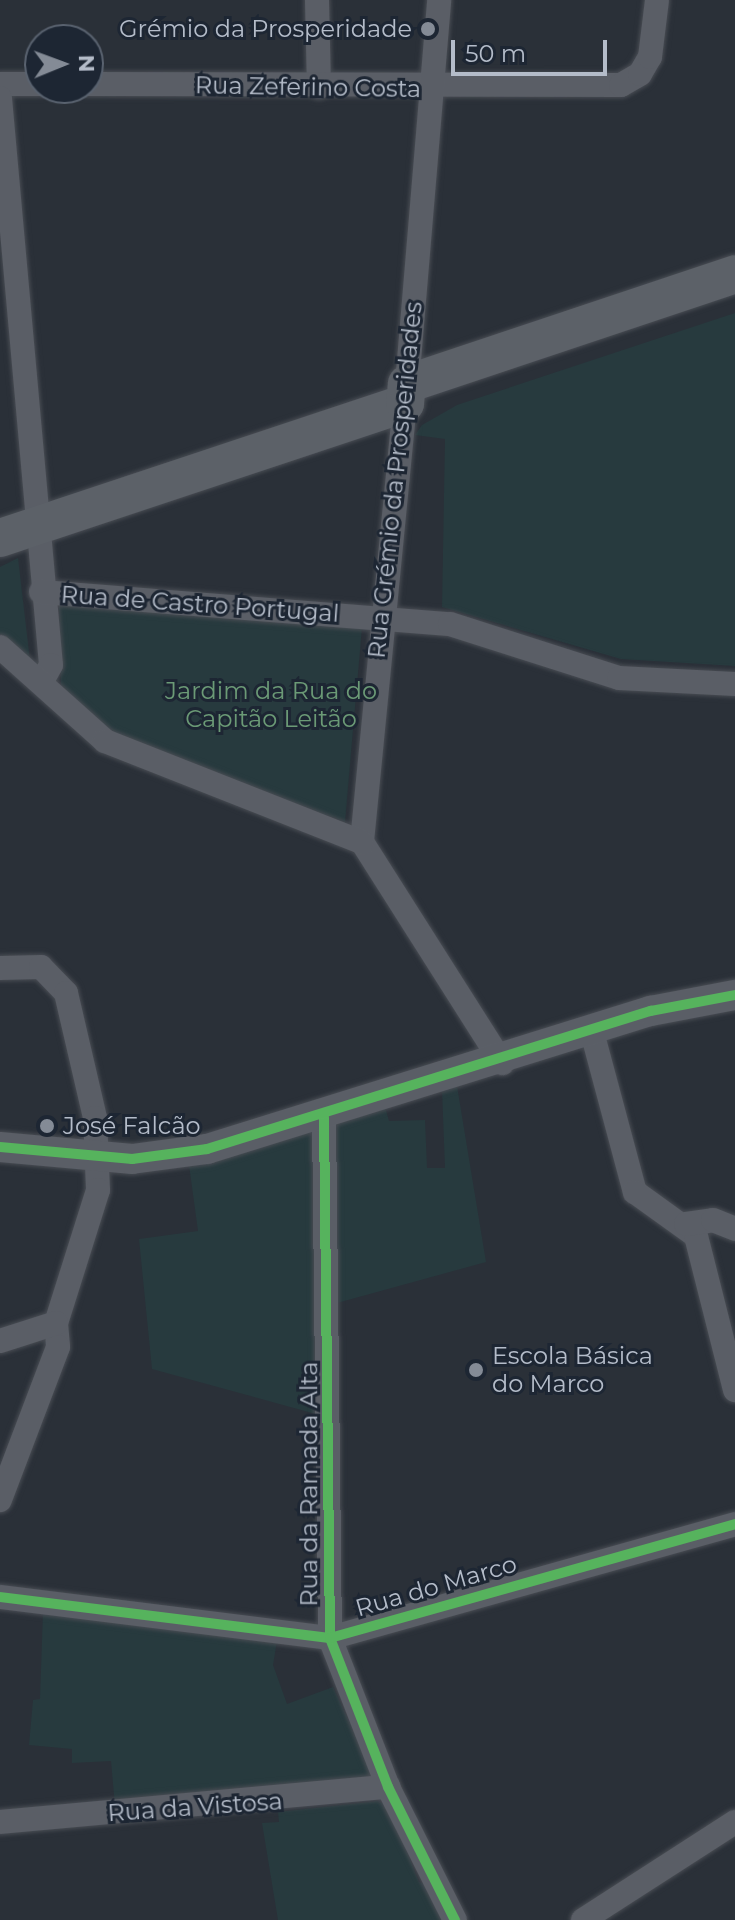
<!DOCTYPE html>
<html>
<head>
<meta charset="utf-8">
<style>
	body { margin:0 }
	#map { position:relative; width:735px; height:1920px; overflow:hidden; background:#2a3038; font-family:Montserrat,sans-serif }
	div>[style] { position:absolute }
	.green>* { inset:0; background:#273a3e }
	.roads { filter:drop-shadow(0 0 2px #484c53) drop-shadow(0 0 2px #484c53) }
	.minor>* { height:24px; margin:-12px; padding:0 12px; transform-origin:12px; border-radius:12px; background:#5a5e66 }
	.tertiary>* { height:30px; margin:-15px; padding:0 15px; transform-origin:15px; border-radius:15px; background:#5a5e66 }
	.primary>* { height:38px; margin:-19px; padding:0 19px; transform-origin:19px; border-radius:19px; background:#5c6168 }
	.cycleway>* { height:10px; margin:-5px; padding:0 5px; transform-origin:5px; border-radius:5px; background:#56b35d }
	.dots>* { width:22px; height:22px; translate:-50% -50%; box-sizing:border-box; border:4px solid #1d2633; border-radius:50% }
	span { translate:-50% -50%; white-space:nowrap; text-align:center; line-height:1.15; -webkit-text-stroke:6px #1d2633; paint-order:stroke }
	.poi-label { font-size:24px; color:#b4bcc9 }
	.right { translate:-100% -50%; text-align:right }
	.left { translate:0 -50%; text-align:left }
	.street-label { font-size:24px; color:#b4bcc9 }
	.park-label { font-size:24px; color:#6b9a76 }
	.north { position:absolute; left:24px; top:24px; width:80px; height:80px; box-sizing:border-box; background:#1d2633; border:2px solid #59626f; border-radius:50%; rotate:89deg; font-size:22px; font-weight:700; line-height:32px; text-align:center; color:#b4bcc9 }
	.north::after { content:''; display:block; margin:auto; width:28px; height:36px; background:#848b96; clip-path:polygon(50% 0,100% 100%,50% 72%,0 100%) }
	.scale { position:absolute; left:451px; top:40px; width:156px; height:36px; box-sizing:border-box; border:4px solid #b4bcc9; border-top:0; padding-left:10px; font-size:24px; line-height:28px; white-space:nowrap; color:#b4bcc9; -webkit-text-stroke:6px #1d2633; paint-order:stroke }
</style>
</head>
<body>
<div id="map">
	<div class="green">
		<i style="clip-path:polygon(735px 313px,735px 666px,621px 659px,442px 607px,445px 439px,415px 435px,422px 425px,457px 405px)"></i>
		<i style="clip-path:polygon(18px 558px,30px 661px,0 635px,0 567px)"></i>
		<i style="clip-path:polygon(59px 605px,362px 627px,345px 822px,107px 735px,61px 685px)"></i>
		<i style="clip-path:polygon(457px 1086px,486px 1262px,337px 1303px,333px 1123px,385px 1107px,389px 1121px,425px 1120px,427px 1168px,445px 1168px,442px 1090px)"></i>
		<i style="clip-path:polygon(315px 1130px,323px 1416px,152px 1369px,139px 1239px,198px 1231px,189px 1165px)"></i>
		<i style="clip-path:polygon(43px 1611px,277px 1641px,273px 1665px,287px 1704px,333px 1687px,377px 1781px,115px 1806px,111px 1761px,72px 1763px,72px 1749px,29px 1745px,33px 1700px,40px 1699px)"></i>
		<i style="clip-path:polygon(378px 1801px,388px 1805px,419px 1882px,429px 1885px,446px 1920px,278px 1920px,262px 1823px,279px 1822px,278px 1812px)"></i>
	</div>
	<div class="roads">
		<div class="minor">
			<i style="left:317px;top:0;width:87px;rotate:88.7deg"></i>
			<i style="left:0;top:84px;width:40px"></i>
			<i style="left:88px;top:84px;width:533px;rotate:0.11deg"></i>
			<i style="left:621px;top:85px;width:22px;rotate:-30deg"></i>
			<i style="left:640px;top:74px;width:20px;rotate:-60deg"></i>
			<i style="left:650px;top:57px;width:57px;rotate:-83deg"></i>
			<i style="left:0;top:98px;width:569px;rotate:84.86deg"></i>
			<i style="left:51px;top:665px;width:18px;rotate:119deg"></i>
			<i style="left:407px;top:384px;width:385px;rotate:-85.2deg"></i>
			<i style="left:405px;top:403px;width:441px;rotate:95.6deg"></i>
			<i style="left:362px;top:842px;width:262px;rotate:57.6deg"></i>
			<i style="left:41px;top:592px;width:410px;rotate:4.5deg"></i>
			<i style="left:450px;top:624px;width:177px;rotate:17.7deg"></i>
			<i style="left:619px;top:678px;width:116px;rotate:3deg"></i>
			<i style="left:0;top:647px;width:141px;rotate:41.8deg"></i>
			<i style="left:105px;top:741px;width:276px;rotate:21.5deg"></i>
			<i style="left:0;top:968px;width:41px;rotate:-1.4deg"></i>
			<i style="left:41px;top:967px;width:36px;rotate:46deg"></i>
			<i style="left:66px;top:993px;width:128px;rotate:76.9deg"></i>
			<i style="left:95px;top:1118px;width:72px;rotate:87.6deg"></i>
			<i style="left:98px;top:1190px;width:139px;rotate:107.5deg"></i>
			<i style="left:56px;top:1323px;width:24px;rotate:85deg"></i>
			<i style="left:58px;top:1347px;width:164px;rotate:110.8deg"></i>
			<i style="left:592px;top:1032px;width:166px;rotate:75deg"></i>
			<i style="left:635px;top:1192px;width:75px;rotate:35.8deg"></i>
			<i style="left:696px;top:1236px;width:159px;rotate:75.8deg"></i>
			<i style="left:324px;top:1118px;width:520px;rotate:89.34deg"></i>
			<i style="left:330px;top:1638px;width:160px;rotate:68.7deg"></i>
			<i style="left:388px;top:1787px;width:149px;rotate:63.3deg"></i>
			<i style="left:686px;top:1224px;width:27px;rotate:-8deg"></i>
			<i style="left:713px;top:1220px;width:24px;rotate:22deg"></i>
			<i style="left:0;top:1341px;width:59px;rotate:-17.8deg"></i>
			<i style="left:0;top:1597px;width:333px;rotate:7.1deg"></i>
			<i style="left:330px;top:1638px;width:421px;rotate:-15.7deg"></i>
			<i style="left:0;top:1822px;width:390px;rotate:-5.2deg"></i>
			<i style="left:583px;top:1920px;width:181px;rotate:-32.8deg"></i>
		</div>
		<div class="tertiary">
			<i style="left:0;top:1147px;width:133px;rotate:5.2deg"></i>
			<i style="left:132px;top:1159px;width:76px;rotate:-7.6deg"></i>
			<i style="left:207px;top:1149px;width:465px;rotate:-17.3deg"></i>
			<i style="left:651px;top:1011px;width:86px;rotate:-10.8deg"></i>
		</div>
		<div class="primary">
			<i style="left:0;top:538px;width:427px;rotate:-18.4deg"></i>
			<i style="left:405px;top:403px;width:19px;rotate:-84deg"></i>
			<i style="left:407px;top:384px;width:346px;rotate:-18.5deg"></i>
		</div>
	</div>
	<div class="cycleway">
		<i style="left:324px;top:1118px;width:520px;rotate:89.34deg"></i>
		<i style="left:330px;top:1638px;width:160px;rotate:68.7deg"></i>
		<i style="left:388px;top:1787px;width:149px;rotate:63.3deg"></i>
		<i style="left:0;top:1147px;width:133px;rotate:5.2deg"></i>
		<i style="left:132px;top:1159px;width:76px;rotate:-7.6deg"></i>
		<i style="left:207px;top:1149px;width:465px;rotate:-17.3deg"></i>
		<i style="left:651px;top:1011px;width:86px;rotate:-10.8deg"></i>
		<i style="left:0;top:1597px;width:333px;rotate:7.1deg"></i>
		<i style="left:330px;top:1638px;width:421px;rotate:-15.7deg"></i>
	</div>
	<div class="dots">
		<i style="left:428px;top:29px;background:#848b96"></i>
		<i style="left:47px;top:1126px;background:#848b96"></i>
		<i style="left:476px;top:1370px;background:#848b96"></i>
	</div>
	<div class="poi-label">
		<span class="right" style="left:412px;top:29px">Grémio da Prosperidade</span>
		<span class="left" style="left:63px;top:1126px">José Falcão</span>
		<span class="left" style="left:492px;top:1370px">Escola Básica<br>do Marco</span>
	</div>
	<div class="street-label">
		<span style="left:308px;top:87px;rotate:1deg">Rua Zeferino Costa</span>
		<span style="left:395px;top:480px;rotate:-84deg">Rua Grémio da Prosperidades</span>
		<span style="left:200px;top:604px;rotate:4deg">Rua de Castro Portugal</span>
		<span style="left:309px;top:1484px;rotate:-90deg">Rua da Ramada Alta</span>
		<span style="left:436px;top:1586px;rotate:-16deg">Rua do Marco</span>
		<span style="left:195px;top:1807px;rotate:-4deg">Rua da Vistosa</span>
	</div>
	<div class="park-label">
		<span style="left:271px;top:705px">Jardim da Rua do<br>Capitão Leitão</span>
	</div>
	<div class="north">N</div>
	<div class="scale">50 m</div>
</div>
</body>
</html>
